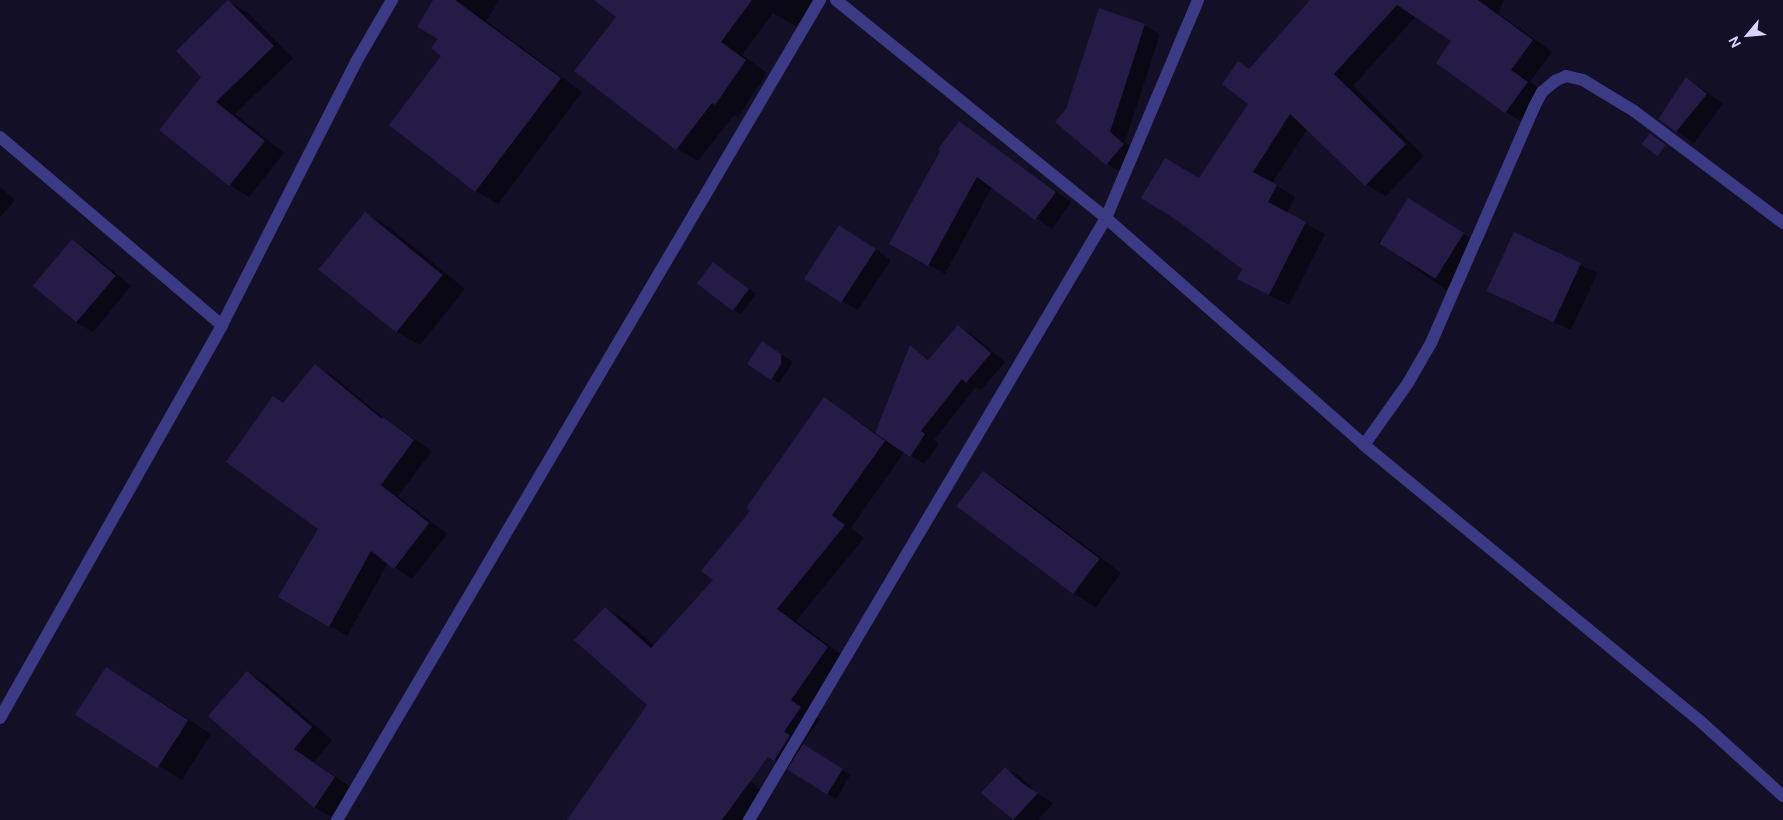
<!DOCTYPE html>
<html>
<head>
<meta charset="utf-8">
<style>
	body { margin:0 }
	#map { position:relative; width:1783px; height:820px; overflow:hidden; background:#130f26; font-family:"DM Sans",sans-serif }
	div>[style] { position:absolute }
	.shadow>* { inset:0; background:#0007; transform-origin:0 0 }
	.building>* { inset:0; background:#241b47; transform-origin:0 0 }
	.street>* { height:12px; margin:-6px; padding:0 6px; transform-origin:6px; border-radius:6px; background:#3d3a85 }
	span { translate:-50% -50%; white-space:nowrap; text-align:center; line-height:1.15; -webkit-text-stroke:4.5px #130f26; paint-order:stroke }
	.north { position:absolute; left:1723px; top:10px; width:50px; height:50px; -webkit-text-stroke:4px #130f26; paint-order:stroke; rotate:242deg; font-size:14px; font-weight:700; line-height:20px; text-align:center; color:#d9d4ff }
	.north::after { content:''; display:block; margin:auto; width:18px; height:22px; background:#d9d4ff; clip-path:polygon(50% 0,100% 100%,50% 72%,0 100%) }
</style>
</head>
<body>
<div id="map">
	<div class="shadow">
		<i style="clip-path:polygon(435px 0,499px 0,486px 21px,582px 92px,498px 204px,476px 191px,390px 125px,443px 55px)"></i>
		<i style="clip-path:polygon(598px 0,815px 0,797px 27px,773px 13px,742px 55px,767px 73px,738px 117px,734px 115px,698px 161px,677px 149px,618px 16px)"></i>
		<i style="clip-path:polygon(1312px 0,1504px 0,1498px 13px,1552px 52px,1530px 82px,1547px 94px,1525px 124px,1506px 112px,1438px 62px,1453px 41px,1416px 16px,1353px 86px,1424px 156px,1386px 196px,1366px 185px,1308px 128px,1272px 183px,1295px 197px,1287px 213px,1325px 234px,1289px 305px,1258px 289px,1244px 268px,1179px 220px,1199px 179px,1250px 104px,1238px 63px,1250px 69px)"></i>
		<i style="clip-path:polygon(229px 2px,248px 13px,293px 58px,235px 114px,284px 153px,249px 197px,230px 185px,203px 76px)"></i>
		<i style="clip-path:polygon(1144px 25px,1160px 34px,1125px 142px,1139px 154px,1123px 173px,1107px 164px,1057px 121px)"></i>
		<i style="left:1687px;top:78px;width:44px;height:49px;rotate:36deg"></i>
		<i style="clip-path:polygon(959px 123px,1071px 202px,1052px 229px,992px 187px,945px 274px,891px 243px)"></i>
		<i style="clip-path:polygon(0 187px,15px 200px,0 217px)"></i>
		<i style="clip-path:polygon(1425px 209px,1479px 244px,1446px 290px,1378px 242px)"></i>
		<i style="clip-path:polygon(366px 214px,389px 227px,465px 289px,420px 345px,397px 332px,321px 270px)"></i>
		<i style="left:1514px;top:234px;width:92px;height:63px;rotate:25deg"></i>
		<i style="clip-path:polygon(856px 236px,891px 260px,858px 310px,842px 301px)"></i>
		<i style="clip-path:polygon(72px 241px,88px 250px,131px 286px,93px 332px,77px 323px)"></i>
		<i style="clip-path:polygon(721px 268px,756px 294px,741px 314px,734px 310px)"></i>
		<i style="clip-path:polygon(958px 326px,973px 335px,1005px 362px,981px 390px,976px 387px,934px 440px,939px 444px,924px 464px,904px 452px,851px 528px,864px 538px,796px 621px,847px 659px,810px 712px,820px 719px,803px 744px,850px 775px,836px 799px,706px 716px,697px 727px,767px 797px,751px 820px,569px 820px,649px 705px,605px 608px,625px 620px,655px 646px,715px 580px,752px 511px,824px 399px,876px 433px,911px 347px,930px 360px)"></i>
		<i style="clip-path:polygon(770px 347px,793px 362px,779px 383px,772px 379px)"></i>
		<i style="clip-path:polygon(315px 366px,333px 376px,385px 419px,432px 451px,398px 496px,447px 534px,412px 579px,388px 563px,347px 636px,280px 597px,320px 529px,284px 404px)"></i>
		<i style="clip-path:polygon(983px 473px,1006px 486px,1121px 573px,1096px 607px,1073px 593px,958px 506px)"></i>
		<i style="clip-path:polygon(247px 672px,268px 685px,332px 740px,314px 762px,355px 790px,335px 819px,314px 807px)"></i>
		<i style="clip-path:polygon(130px 682px,211px 734px,182px 780px,78px 715px)"></i>
		<i style="clip-path:polygon(1005px 768px,1021px 777px,1038px 794px,1053px 803px,1038px 820px,1012px 820px,983px 793px)"></i>
	</div>
	<div class="building">
		<i style="clip-path:polygon(228px 0,274px 46px,216px 102px,265px 141px,229px 186px,159px 130px,201px 77px,176px 51px)"></i>
		<i style="clip-path:polygon(433px 0,455px 0,561px 78px,475px 192px,389px 125px,441px 56px,431px 48px,438px 39px,417px 27px)"></i>
		<i style="clip-path:polygon(594px 0,752px 0,721px 42px,746px 60px,715px 105px,712px 103px,676px 150px,574px 71px,616px 17px)"></i>
		<i style="clip-path:polygon(1310px 0,1478px 0,1533px 40px,1511px 70px,1528px 82px,1505px 113px,1436px 63px,1451px 41px,1397px 5px,1334px 74px,1406px 144px,1365px 186px,1290px 114px,1253px 172px,1277px 185px,1268px 202px,1306px 222px,1269px 295px,1237px 279px,1242px 269px,1178px 221px,1141px 198px,1165px 158px,1199px 178px,1248px 104px,1222px 84px,1238px 61px,1249px 69px)"></i>
		<i style="clip-path:polygon(1099px 8px,1145px 24px,1110px 132px,1124px 144px,1106px 165px,1055px 122px,1066px 109px)"></i>
		<i style="clip-path:polygon(1686px 77px,1707px 94px,1676px 132px,1658px 119px)"></i>
		<i style="clip-path:polygon(959px 121px,1056px 192px,1035px 220px,977px 177px,928px 266px,889px 244px,940px 151px,938px 149px)"></i>
		<i style="left:1650px;top:133px;width:20px;height:14px;rotate:37deg"></i>
		<i style="left:1408px;top:198px;width:66px;height:54px;rotate:32deg"></i>
		<i style="left:365px;top:212px;width:100px;height:74px;rotate:39deg"></i>
		<i style="left:839px;top:225px;width:44px;height:64px;rotate:33deg"></i>
		<i style="left:1514px;top:232px;width:74px;height:65px;rotate:25deg"></i>
		<i style="left:72px;top:239px;width:57px;height:61px;rotate:40deg"></i>
		<i style="left:713px;top:262px;width:45px;height:27px;rotate:37deg"></i>
		<i style="clip-path:polygon(958px 325px,991px 353px,966px 383px,962px 379px,921px 431px,925px 434px,910px 457px,875px 433px,910px 345px,928px 360px)"></i>
		<i style="clip-path:polygon(762px 341px,781px 354px,781px 364px,771px 380px,747px 364px)"></i>
		<i style="clip-path:polygon(315px 364px,382px 419px,383px 417px,414px 440px,381px 485px,429px 523px,394px 569px,371px 551px,329px 627px,278px 597px,318px 529px,226px 462px,273px 396px,283px 403px)"></i>
		<i style="clip-path:polygon(824px 397px,885px 441px,832px 515px,845px 525px,777px 609px,828px 647px,791px 700px,801px 707px,784px 732px,790px 735px,774px 761px,768px 757px,722px 820px,567px 820px,647px 705px,574px 640px,605px 607px,651px 648px,713px 580px,701px 571px,750px 511px,746px 508px)"></i>
		<i style="left:983px;top:471px;width:146px;height:44px;rotate:37deg"></i>
		<i style="left:106px;top:667px;width:98px;height:57px;rotate:33deg"></i>
		<i style="clip-path:polygon(247px 671px,312px 727px,294px 749px,335px 777px,314px 808px,208px 716px)"></i>
		<i style="left:803px;top:744px;width:47px;height:30px;rotate:32deg"></i>
		<i style="clip-path:polygon(1005px 767px,1022px 783px,1038px 793px,1013px 820px,981px 793px)"></i>
	</div>
	<div class="street">
		<i style="left:836px;top:0;width:347px;rotate:38.9deg"></i>
		<i style="left:1106px;top:218px;width:344px;rotate:41.3deg"></i>
		<i style="left:1364px;top:445px;width:435px;rotate:39.4deg"></i>
		<i style="left:1700px;top:721px;width:112px;rotate:42.1deg"></i>
		<i style="left:0;top:137px;width:291px;rotate:40.3deg"></i>
		<i style="left:1364px;top:445px;width:76px;rotate:-54.6deg"></i>
		<i style="left:1408px;top:383px;width:46px;rotate:-60.1deg"></i>
		<i style="left:1431px;top:343px;width:257px;rotate:-66.4deg"></i>
		<i style="left:1534px;top:107px;width:17px;rotate:-62deg"></i>
		<i style="left:1542px;top:92px;width:17px;rotate:-40deg"></i>
		<i style="left:1555px;top:81px;width:12px;rotate:-24deg"></i>
		<i style="left:1566px;top:76px;width:17px;rotate:13deg"></i>
		<i style="left:1583px;top:80px;width:60px;rotate:31.3deg"></i>
		<i style="left:1634px;top:111px;width:186px;rotate:36.9deg"></i>
		<i style="left:0;top:718px;width:451px;rotate:-60.5deg"></i>
		<i style="left:222px;top:325px;width:295px;rotate:-63deg"></i>
		<i style="left:356px;top:62px;width:72px;rotate:-59.9deg"></i>
		<i style="left:337px;top:820px;width:952px;rotate:-59.5deg"></i>
		<i style="left:749px;top:820px;width:700px;rotate:-59.33deg"></i>
		<i style="left:1106px;top:218px;width:237px;rotate:-67.1deg"></i>
	</div>
	<div class="north">N</div>
</div>
</body>
</html>
